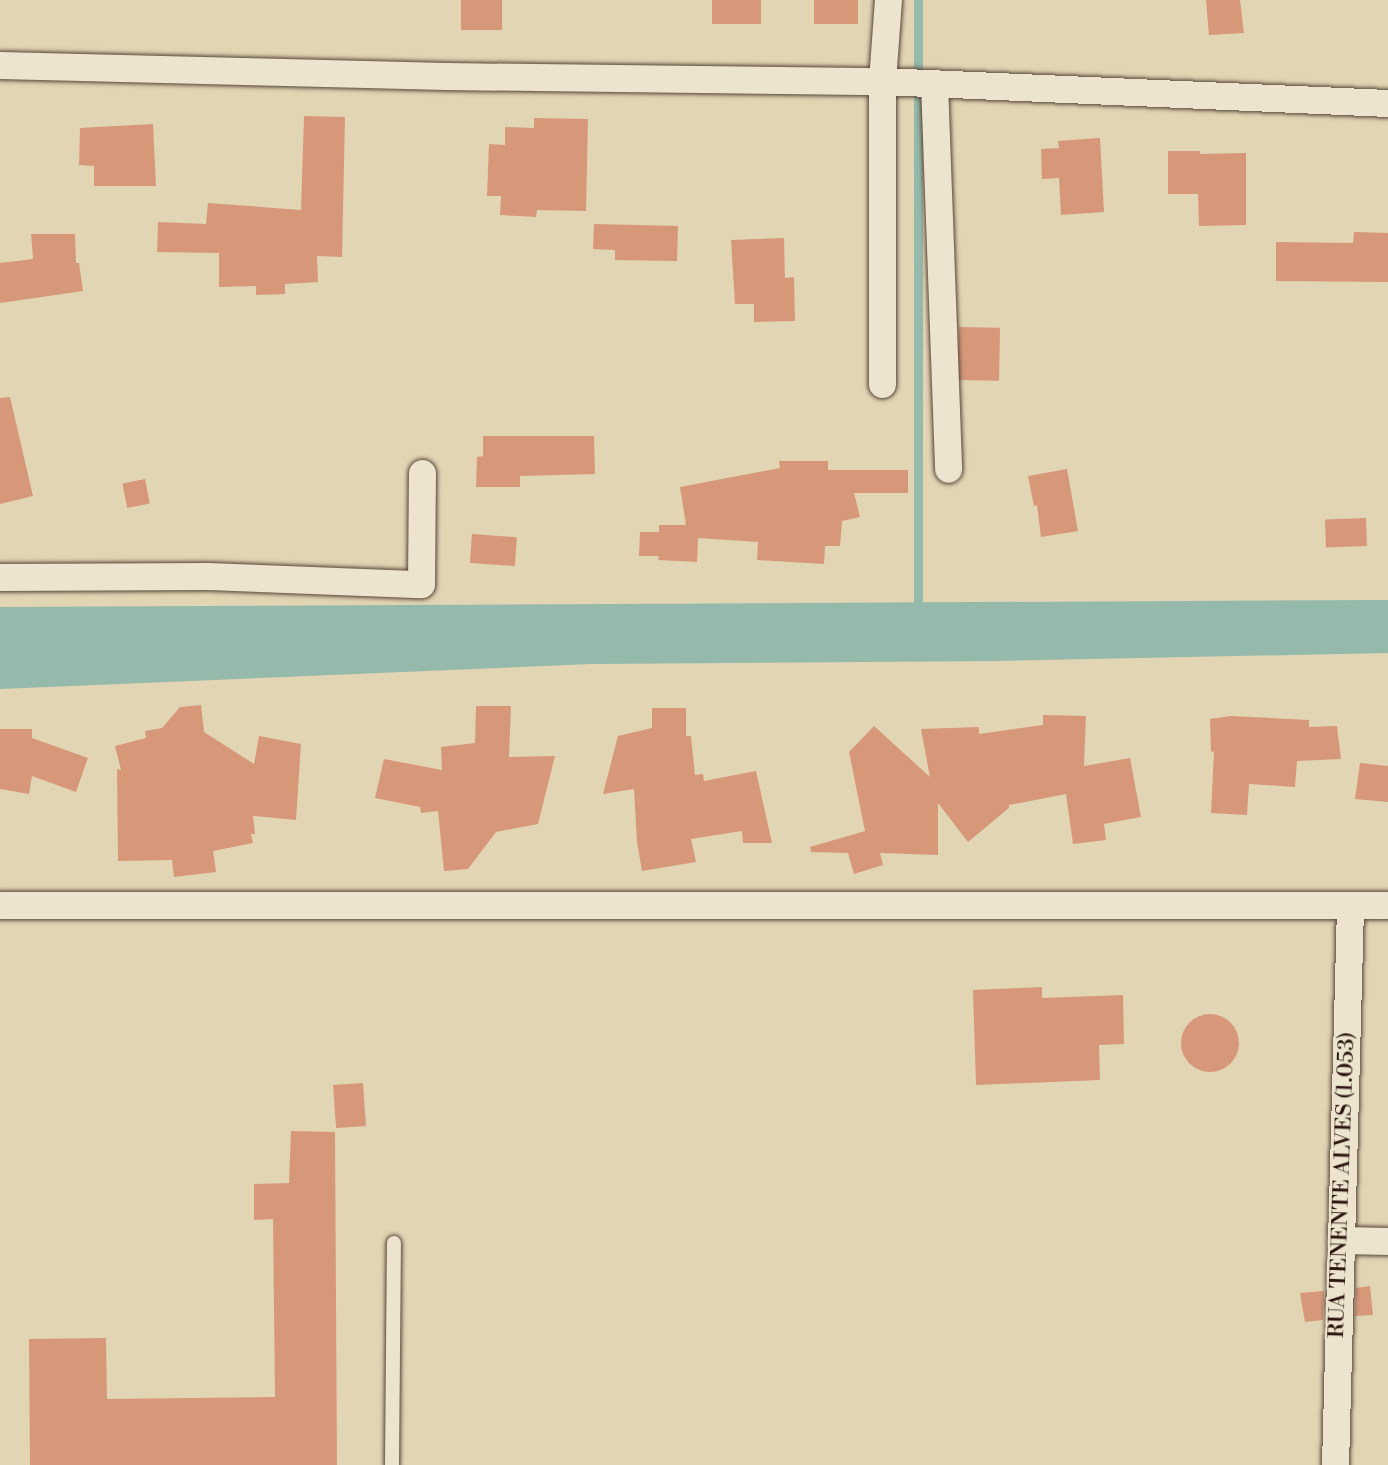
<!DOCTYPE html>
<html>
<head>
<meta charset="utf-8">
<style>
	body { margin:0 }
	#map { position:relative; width:1388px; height:1465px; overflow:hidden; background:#e1d5b4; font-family:"Libre Bodoni",serif }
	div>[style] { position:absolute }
	.water>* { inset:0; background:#95b9aa }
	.stream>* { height:9px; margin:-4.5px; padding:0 4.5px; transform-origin:4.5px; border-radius:4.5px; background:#95b9aa }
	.building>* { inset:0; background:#d7987a; transform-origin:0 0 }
	.round { border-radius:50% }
	.roads { filter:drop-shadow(0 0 2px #584639) drop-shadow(0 0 2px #584639) }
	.lane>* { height:14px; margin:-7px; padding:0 7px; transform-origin:7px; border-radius:7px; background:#ece4ce }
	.street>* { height:27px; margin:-13.5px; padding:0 13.5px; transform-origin:13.5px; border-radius:13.5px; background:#ece4ce }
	span { translate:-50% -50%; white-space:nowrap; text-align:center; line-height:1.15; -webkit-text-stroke:4.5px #ece4ce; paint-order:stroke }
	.street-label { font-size:22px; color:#2b1710 }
</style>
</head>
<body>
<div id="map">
	<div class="water">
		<i style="clip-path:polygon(1388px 600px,1388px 653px,996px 661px,591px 664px,0 689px,0 607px)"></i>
	</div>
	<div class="stream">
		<i style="left:918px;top:613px;width:613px;rotate:-90deg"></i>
	</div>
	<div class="building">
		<i style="left:461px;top:0;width:41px;height:30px"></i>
		<i style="left:712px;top:0;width:49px;height:24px"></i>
		<i style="left:814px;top:0;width:44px;height:24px"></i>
		<i style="clip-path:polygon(1206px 0,1240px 0,1244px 33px,1209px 35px)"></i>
		<i style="clip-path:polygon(304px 116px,345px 117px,342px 257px,317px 256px,318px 282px,285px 284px,285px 294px,256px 295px,256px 286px,219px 287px,219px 253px,157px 252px,158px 222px,206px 224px,208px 203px,301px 210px)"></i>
		<i style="clip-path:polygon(534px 118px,588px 119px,586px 211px,537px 210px,536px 217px,500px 215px,501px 196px,487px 196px,489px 144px,505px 145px,505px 127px,534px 128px)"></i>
		<i style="clip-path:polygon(153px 124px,156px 186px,94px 186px,94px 166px,79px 165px,80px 128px)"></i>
		<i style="clip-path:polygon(1100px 138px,1104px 212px,1061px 215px,1059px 178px,1042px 179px,1041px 149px,1059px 148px,1058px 141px)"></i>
		<i style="clip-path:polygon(1168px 151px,1200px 151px,1200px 154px,1246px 153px,1246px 225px,1199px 226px,1198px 194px,1168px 194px)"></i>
		<i style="clip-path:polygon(594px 224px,678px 226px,677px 261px,615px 260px,615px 250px,593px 249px)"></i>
		<i style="clip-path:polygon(1354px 232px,1388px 233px,1388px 282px,1276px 281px,1276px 242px,1353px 243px)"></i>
		<i style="clip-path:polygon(31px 234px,75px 234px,76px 263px,79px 263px,83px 291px,0 303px,0 263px,33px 259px)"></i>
		<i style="clip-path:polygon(784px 238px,785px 278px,794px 277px,795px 321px,754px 322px,754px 304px,735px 304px,731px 240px)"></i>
		<i style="left:959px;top:327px;width:41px;height:53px;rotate:1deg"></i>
		<i style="clip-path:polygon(10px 397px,33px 496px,0 504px,0 398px)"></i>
		<i style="clip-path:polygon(483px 436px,594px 436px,595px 474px,520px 476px,520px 487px,476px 487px,477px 457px,483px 456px)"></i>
		<i style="clip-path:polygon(779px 461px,828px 461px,828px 470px,908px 470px,908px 493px,854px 493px,860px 517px,842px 521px,840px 546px,825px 546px,824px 564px,757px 560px,758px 542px,698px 538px,697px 562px,658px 560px,659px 556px,639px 556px,640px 532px,659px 532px,659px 525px,686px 525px,680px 487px,780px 468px)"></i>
		<i style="clip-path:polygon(1067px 469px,1078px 531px,1041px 537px,1037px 505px,1034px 506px,1028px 476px)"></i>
		<i style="left:145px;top:479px;width:25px;height:23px;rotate:79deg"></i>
		<i style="left:1366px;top:518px;width:28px;height:41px;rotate:88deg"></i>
		<i style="left:472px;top:534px;width:45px;height:29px;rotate:4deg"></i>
		<i style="clip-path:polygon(201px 705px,204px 732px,254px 764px,259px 736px,301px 744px,296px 820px,253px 816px,255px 834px,251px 834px,253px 843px,213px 851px,216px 872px,174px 877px,172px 860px,118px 861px,117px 769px,121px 770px,115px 746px,146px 738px,145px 731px,162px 728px,180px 707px)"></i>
		<i style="clip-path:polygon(476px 706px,511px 706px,509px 757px,555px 756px,538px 824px,496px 832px,468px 869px,444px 871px,438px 811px,421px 813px,420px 807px,375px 798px,384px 759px,442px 770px,441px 747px,475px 743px)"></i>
		<i style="clip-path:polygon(652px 708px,686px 708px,686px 736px,691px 736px,695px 775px,703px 774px,704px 781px,756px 771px,772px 843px,743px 843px,742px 831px,691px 839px,696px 862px,642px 871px,637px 842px,634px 789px,603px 794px,618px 736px,652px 728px)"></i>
		<i style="clip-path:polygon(1043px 715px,1086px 716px,1084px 766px,1130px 758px,1141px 817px,1104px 824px,1106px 840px,1073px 844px,1066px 794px,1009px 805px,1009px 808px,968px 842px,938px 803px,938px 855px,880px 853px,883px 865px,854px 874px,848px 853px,811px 852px,810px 847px,865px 831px,849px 752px,874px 726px,930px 777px,921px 729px,979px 727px,979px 734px,1043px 725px)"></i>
		<i style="clip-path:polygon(1231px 716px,1309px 720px,1309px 727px,1337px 726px,1341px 759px,1297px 761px,1295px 787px,1249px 784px,1247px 815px,1211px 813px,1214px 751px,1211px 752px,1210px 719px)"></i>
		<i style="clip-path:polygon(0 729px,32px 729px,32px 738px,88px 758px,76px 792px,32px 776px,29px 794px,0 789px)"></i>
		<i style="clip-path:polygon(1360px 763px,1388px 766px,1388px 802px,1355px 799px)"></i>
		<i style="clip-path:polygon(1042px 987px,1042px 998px,1123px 995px,1124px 1044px,1099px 1045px,1100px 1080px,976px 1085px,973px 990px)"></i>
		<i class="round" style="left:1181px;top:1014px;width:58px;height:58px"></i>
		<i style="left:363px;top:1083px;width:43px;height:30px;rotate:86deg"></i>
		<i style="clip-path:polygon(291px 1131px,335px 1132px,337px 1465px,30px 1465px,29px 1339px,106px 1338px,107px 1399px,275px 1397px,273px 1219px,254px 1220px,254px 1184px,289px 1183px)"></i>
		<i style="clip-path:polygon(1370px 1286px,1373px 1315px,1355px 1316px,1356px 1288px)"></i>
		<i style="clip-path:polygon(1324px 1291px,1323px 1320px,1305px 1322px,1300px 1293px)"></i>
	</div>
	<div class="roads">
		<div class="lane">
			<i style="left:392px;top:1465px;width:222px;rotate:-89.5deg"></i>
		</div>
		<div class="street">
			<i style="left:0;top:65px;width:446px;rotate:1.4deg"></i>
			<i style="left:446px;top:76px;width:436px;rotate:0.7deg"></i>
			<i style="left:882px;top:81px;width:506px;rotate:2.49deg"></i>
			<i style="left:934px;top:83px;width:386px;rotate:87.9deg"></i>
			<i style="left:882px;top:384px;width:303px;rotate:-90deg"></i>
			<i style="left:882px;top:81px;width:81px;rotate:-85.8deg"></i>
			<i style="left:0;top:577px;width:208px;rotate:-0.3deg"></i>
			<i style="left:208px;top:576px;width:213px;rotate:2.2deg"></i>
			<i style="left:421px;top:584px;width:111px;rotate:-89.5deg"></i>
			<i style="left:0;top:905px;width:1388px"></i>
			<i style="left:1342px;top:1240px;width:46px;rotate:1.2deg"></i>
			<i style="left:1335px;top:1465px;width:559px;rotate:-88.46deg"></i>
		</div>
	</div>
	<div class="street-label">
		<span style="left:1342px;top:1185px;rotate:-88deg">RUA TENENTE ALVES (1.053)</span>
	</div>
</div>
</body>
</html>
